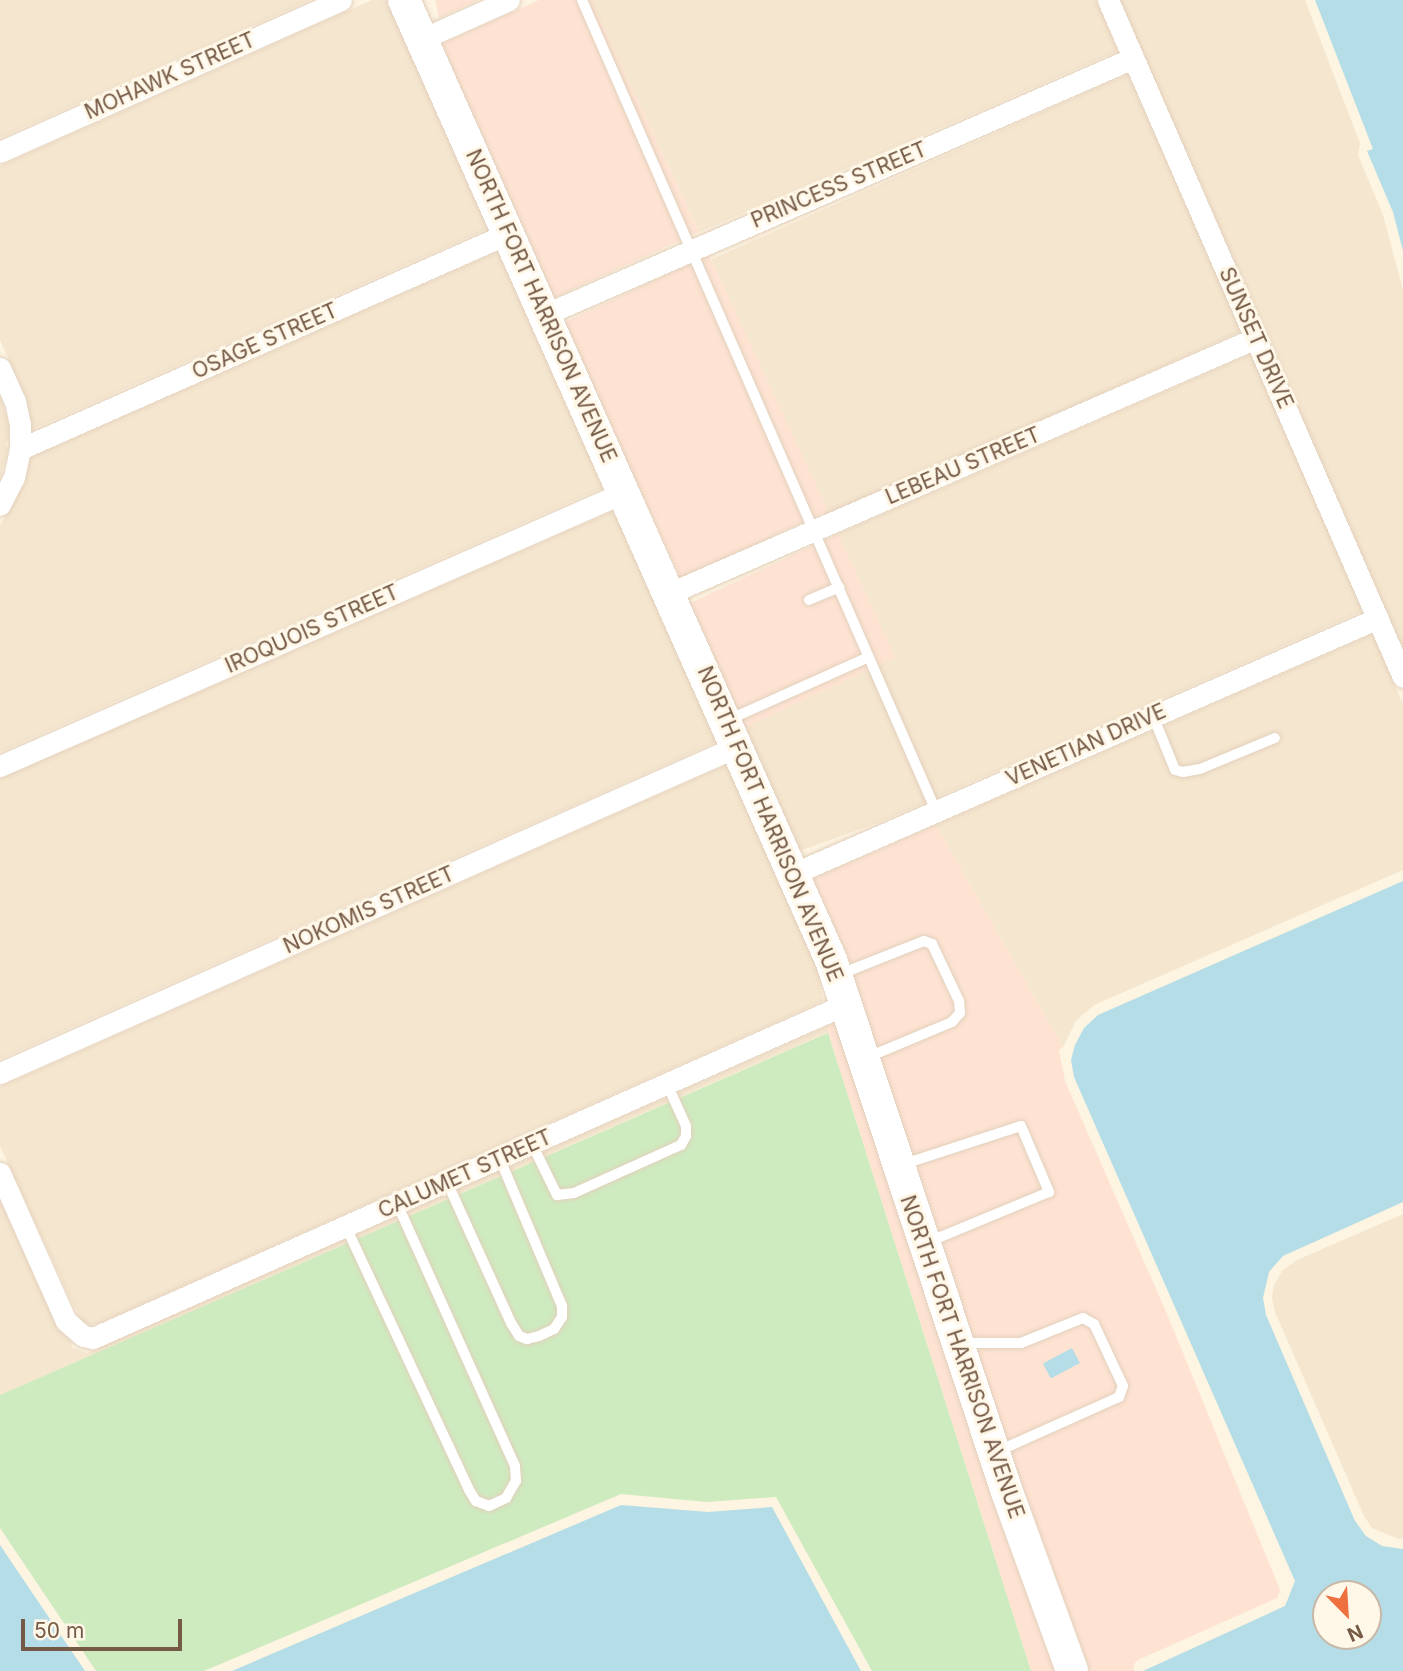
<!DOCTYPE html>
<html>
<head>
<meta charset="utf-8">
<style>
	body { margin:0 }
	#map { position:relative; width:1403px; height:1671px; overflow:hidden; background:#fdf4e1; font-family:Inter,sans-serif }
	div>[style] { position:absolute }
	.residential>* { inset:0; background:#f5e6cf; transform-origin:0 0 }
	.commercial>* { inset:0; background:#fee3d3; transform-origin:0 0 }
	.green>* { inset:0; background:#ceebbf }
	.water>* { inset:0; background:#b4dde7; transform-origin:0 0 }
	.roads { filter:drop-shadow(0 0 2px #e2d0bc) drop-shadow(0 0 2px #e2d0bc) }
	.lane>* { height:10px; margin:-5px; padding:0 5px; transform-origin:5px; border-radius:5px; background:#fff }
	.street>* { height:21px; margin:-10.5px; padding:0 10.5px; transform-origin:10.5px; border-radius:10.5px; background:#fff }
	.secondary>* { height:32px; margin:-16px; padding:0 16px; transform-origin:16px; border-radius:16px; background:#fff }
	span { translate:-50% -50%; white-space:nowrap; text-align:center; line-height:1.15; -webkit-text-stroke:6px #fff7e8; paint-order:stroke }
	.street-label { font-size:21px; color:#755a46 }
	.north { position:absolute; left:1312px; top:1580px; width:70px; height:70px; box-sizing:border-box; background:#fff7e8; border:2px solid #c8b8a7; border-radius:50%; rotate:156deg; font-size:19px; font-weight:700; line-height:28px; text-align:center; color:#755a46 }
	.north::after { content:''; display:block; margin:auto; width:24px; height:32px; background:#ee703f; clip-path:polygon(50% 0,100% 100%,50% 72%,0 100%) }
	.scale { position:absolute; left:21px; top:1619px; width:161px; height:32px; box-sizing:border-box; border:4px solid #755a46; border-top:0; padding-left:9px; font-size:21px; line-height:24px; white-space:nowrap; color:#755a46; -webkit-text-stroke:5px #fff7e8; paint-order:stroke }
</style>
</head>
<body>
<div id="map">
	<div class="residential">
		<i style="clip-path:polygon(0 0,310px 0,0 138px)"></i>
		<i style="clip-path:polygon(372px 0,392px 0,494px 226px,31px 430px,25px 396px,0 340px,0 166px)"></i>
		<i style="clip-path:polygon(591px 0,1096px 0,1118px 51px,699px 232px)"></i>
		<i style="clip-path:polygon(1120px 0,1305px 0,1360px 143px,1358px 155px,1383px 215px,1403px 290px,1403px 649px)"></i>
		<i style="left:1128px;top:74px;width:281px;height:456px;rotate:66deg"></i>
		<i style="clip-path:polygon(504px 249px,609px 485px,0 752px,0 525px,25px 484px,30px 458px)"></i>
		<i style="clip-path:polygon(1251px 354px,1363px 611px,885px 820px,797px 852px,705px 644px,895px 658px,838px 534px)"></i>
		<i style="clip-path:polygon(0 395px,9px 425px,9px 440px,5px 442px,8px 449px,0 479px)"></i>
		<i style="clip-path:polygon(620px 508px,723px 739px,0 1059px,0 779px)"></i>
		<i style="clip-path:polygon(1373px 634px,1403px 704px,1403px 870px,1094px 1005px,1076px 1021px,1063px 1047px,936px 825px)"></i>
		<i style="clip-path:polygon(733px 762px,813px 947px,823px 1001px,99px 1323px,91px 1325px,81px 1321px,0 1146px,0 1087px)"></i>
		<i style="clip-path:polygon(828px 1026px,830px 1039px,827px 1033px,0 1395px,0 1200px,56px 1325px,72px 1343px,71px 1347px,87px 1353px)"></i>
		<i style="clip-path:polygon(1403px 1214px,1403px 1538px,1399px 1539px,1372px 1528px,1364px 1516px,1275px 1312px,1272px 1298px,1274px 1285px,1283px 1270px,1297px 1260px)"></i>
	</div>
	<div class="commercial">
		<i style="clip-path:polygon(435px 0,478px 0,439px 18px)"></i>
		<i style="clip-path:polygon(539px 0,591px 0,699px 232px,551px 299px,437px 46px)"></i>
		<i style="left:709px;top:255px;width:282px;height:162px;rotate:65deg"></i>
		<i style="left:838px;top:534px;width:136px;height:166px;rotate:65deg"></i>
		<i style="clip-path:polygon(936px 825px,1063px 1047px,1059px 1050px,1065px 1081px,1167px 1314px,1280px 1590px,1277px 1598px,1138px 1660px,1134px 1664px,1134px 1671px,1084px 1671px,810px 880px)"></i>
		<i style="clip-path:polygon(840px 1021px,1060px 1671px,1031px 1671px,830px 1039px,828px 1026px)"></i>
	</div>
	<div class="green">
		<i style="clip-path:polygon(828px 1033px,1031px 1671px,872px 1671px,776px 1497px,707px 1502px,621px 1494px,204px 1671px,96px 1671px,0 1528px,0 1395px)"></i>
	</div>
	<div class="water">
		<i style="clip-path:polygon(1315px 0,1403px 0,1403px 251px,1393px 212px,1367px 151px,1373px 149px)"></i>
		<i style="clip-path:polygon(evenodd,1403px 881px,1403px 1202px,1283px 1256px,1269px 1272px,1263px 1298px,1266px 1315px,1355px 1521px,1366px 1536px,1382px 1546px,1403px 1549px,1403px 1671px,1143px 1671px,1285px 1606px,1295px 1581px,1074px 1077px,1071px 1060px,1075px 1045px,1084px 1028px,1098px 1015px,1403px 881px,1326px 1594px,1368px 1594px,1368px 1636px,1326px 1636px,1326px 1594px)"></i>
		<i style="left:1072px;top:1348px;width:17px;height:33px;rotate:62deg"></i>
		<i style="clip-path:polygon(621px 1505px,708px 1512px,772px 1507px,861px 1671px,232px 1671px)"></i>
		<i style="clip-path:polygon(0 1545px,85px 1671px,0 1671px)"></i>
	</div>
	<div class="roads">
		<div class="lane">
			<i style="left:582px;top:0;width:885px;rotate:66.42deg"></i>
			<i style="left:809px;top:600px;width:33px;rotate:-23deg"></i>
			<i style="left:1153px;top:716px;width:58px;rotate:67.8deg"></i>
			<i style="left:1175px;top:770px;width:8px;rotate:14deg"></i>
			<i style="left:1183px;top:772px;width:17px;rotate:-10deg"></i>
			<i style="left:1200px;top:769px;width:81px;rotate:-22.5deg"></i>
			<i style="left:728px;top:720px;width:154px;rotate:-24.1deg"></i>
			<i style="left:838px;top:975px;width:92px;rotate:-21.6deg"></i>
			<i style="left:924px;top:941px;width:9px;rotate:21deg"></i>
			<i style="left:932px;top:944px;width:63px;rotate:64.7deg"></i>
			<i style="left:959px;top:1001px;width:12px;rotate:85deg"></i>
			<i style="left:960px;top:1013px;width:12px;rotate:132deg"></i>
			<i style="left:952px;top:1022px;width:93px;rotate:157.3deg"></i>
			<i style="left:532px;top:1144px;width:57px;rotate:63.9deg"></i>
			<i style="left:557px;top:1195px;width:17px;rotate:-7deg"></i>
			<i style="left:574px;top:1193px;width:117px;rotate:-24.2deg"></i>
			<i style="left:681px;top:1145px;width:10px;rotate:-61deg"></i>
			<i style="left:686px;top:1136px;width:10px;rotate:-90deg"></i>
			<i style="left:686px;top:1126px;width:46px;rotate:-114.3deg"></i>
			<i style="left:901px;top:1165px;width:126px;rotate:-18deg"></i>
			<i style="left:1021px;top:1126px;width:72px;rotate:67deg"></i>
			<i style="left:1049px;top:1192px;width:133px;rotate:157.5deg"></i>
			<i style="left:447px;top:1182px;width:155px;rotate:65.6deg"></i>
			<i style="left:511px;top:1323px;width:15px;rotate:58deg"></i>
			<i style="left:519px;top:1336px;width:9px;rotate:21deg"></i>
			<i style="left:527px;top:1339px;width:12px;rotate:-14deg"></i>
			<i style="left:539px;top:1336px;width:17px;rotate:-25deg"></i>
			<i style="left:554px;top:1329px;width:14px;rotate:-56deg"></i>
			<i style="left:562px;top:1317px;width:11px;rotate:-90deg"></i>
			<i style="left:562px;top:1306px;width:160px;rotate:-112.9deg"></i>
			<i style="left:346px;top:1227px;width:290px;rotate:64.9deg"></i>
			<i style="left:469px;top:1490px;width:13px;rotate:58deg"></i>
			<i style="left:476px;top:1501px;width:14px;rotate:21deg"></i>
			<i style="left:489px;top:1506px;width:19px;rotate:-25deg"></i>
			<i style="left:506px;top:1498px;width:20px;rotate:-60deg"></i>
			<i style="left:516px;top:1481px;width:15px;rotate:-94deg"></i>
			<i style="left:515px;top:1466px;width:287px;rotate:-114.2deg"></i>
			<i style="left:960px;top:1343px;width:61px"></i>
			<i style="left:1021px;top:1343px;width:67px;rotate:-22deg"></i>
			<i style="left:1083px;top:1318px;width:13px;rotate:29deg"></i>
			<i style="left:1094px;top:1324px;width:68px;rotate:64.9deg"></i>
			<i style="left:1123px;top:1386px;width:12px;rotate:110deg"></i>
			<i style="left:1119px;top:1397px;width:135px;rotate:155.9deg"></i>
		</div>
		<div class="street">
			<i style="left:1108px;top:0;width:738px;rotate:66.46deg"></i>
			<i style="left:422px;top:39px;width:95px;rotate:-24.1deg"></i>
			<i style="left:0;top:152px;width:373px;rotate:-24deg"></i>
			<i style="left:546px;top:314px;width:640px;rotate:-23.56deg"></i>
			<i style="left:0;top:368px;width:36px;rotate:66deg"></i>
			<i style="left:15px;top:401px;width:24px;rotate:78deg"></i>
			<i style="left:20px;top:424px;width:25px;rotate:90deg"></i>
			<i style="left:20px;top:449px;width:29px;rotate:102deg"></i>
			<i style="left:14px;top:477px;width:31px;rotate:117deg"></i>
			<i style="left:20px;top:449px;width:535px;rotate:-23.83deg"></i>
			<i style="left:670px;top:593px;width:639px;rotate:-23.52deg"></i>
			<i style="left:0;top:766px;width:682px;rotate:-23.67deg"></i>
			<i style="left:795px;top:873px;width:636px;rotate:-23.62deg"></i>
			<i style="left:0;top:1073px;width:807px;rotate:-23.9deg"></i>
			<i style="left:0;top:1173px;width:162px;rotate:66deg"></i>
			<i style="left:66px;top:1321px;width:23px;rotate:41deg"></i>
			<i style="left:83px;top:1336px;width:10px;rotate:11deg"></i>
			<i style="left:93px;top:1338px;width:824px;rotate:-23.92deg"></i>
		</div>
		<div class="secondary">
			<i style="left:404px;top:0;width:1051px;rotate:66.02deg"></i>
			<i style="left:831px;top:960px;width:560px;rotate:71.69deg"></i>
			<i style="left:1007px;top:1492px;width:190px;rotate:70deg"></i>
		</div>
	</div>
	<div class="street-label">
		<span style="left:170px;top:76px;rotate:-24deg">MOHAWK STREET</span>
		<span style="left:839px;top:185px;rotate:-23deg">PRINCESS STREET</span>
		<span style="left:541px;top:306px;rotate:66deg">NORTH FORT HARRISON AVENUE</span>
		<span style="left:1256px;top:338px;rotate:66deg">SUNSET DRIVE</span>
		<span style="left:265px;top:341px;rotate:-24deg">OSAGE STREET</span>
		<span style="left:963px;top:466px;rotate:-23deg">LEBEAU STREET</span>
		<span style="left:312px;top:629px;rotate:-24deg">IROQUOIS STREET</span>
		<span style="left:1086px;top:745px;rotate:-24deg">VENETIAN DRIVE</span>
		<span style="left:770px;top:824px;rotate:67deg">NORTH FORT HARRISON AVENUE</span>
		<span style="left:369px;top:910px;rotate:-24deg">NOKOMIS STREET</span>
		<span style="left:465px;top:1174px;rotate:-24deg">CALUMET STREET</span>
		<span style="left:962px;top:1357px;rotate:71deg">NORTH FORT HARRISON AVENUE</span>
	</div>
	<div class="north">N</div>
	<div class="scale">50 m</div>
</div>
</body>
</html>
